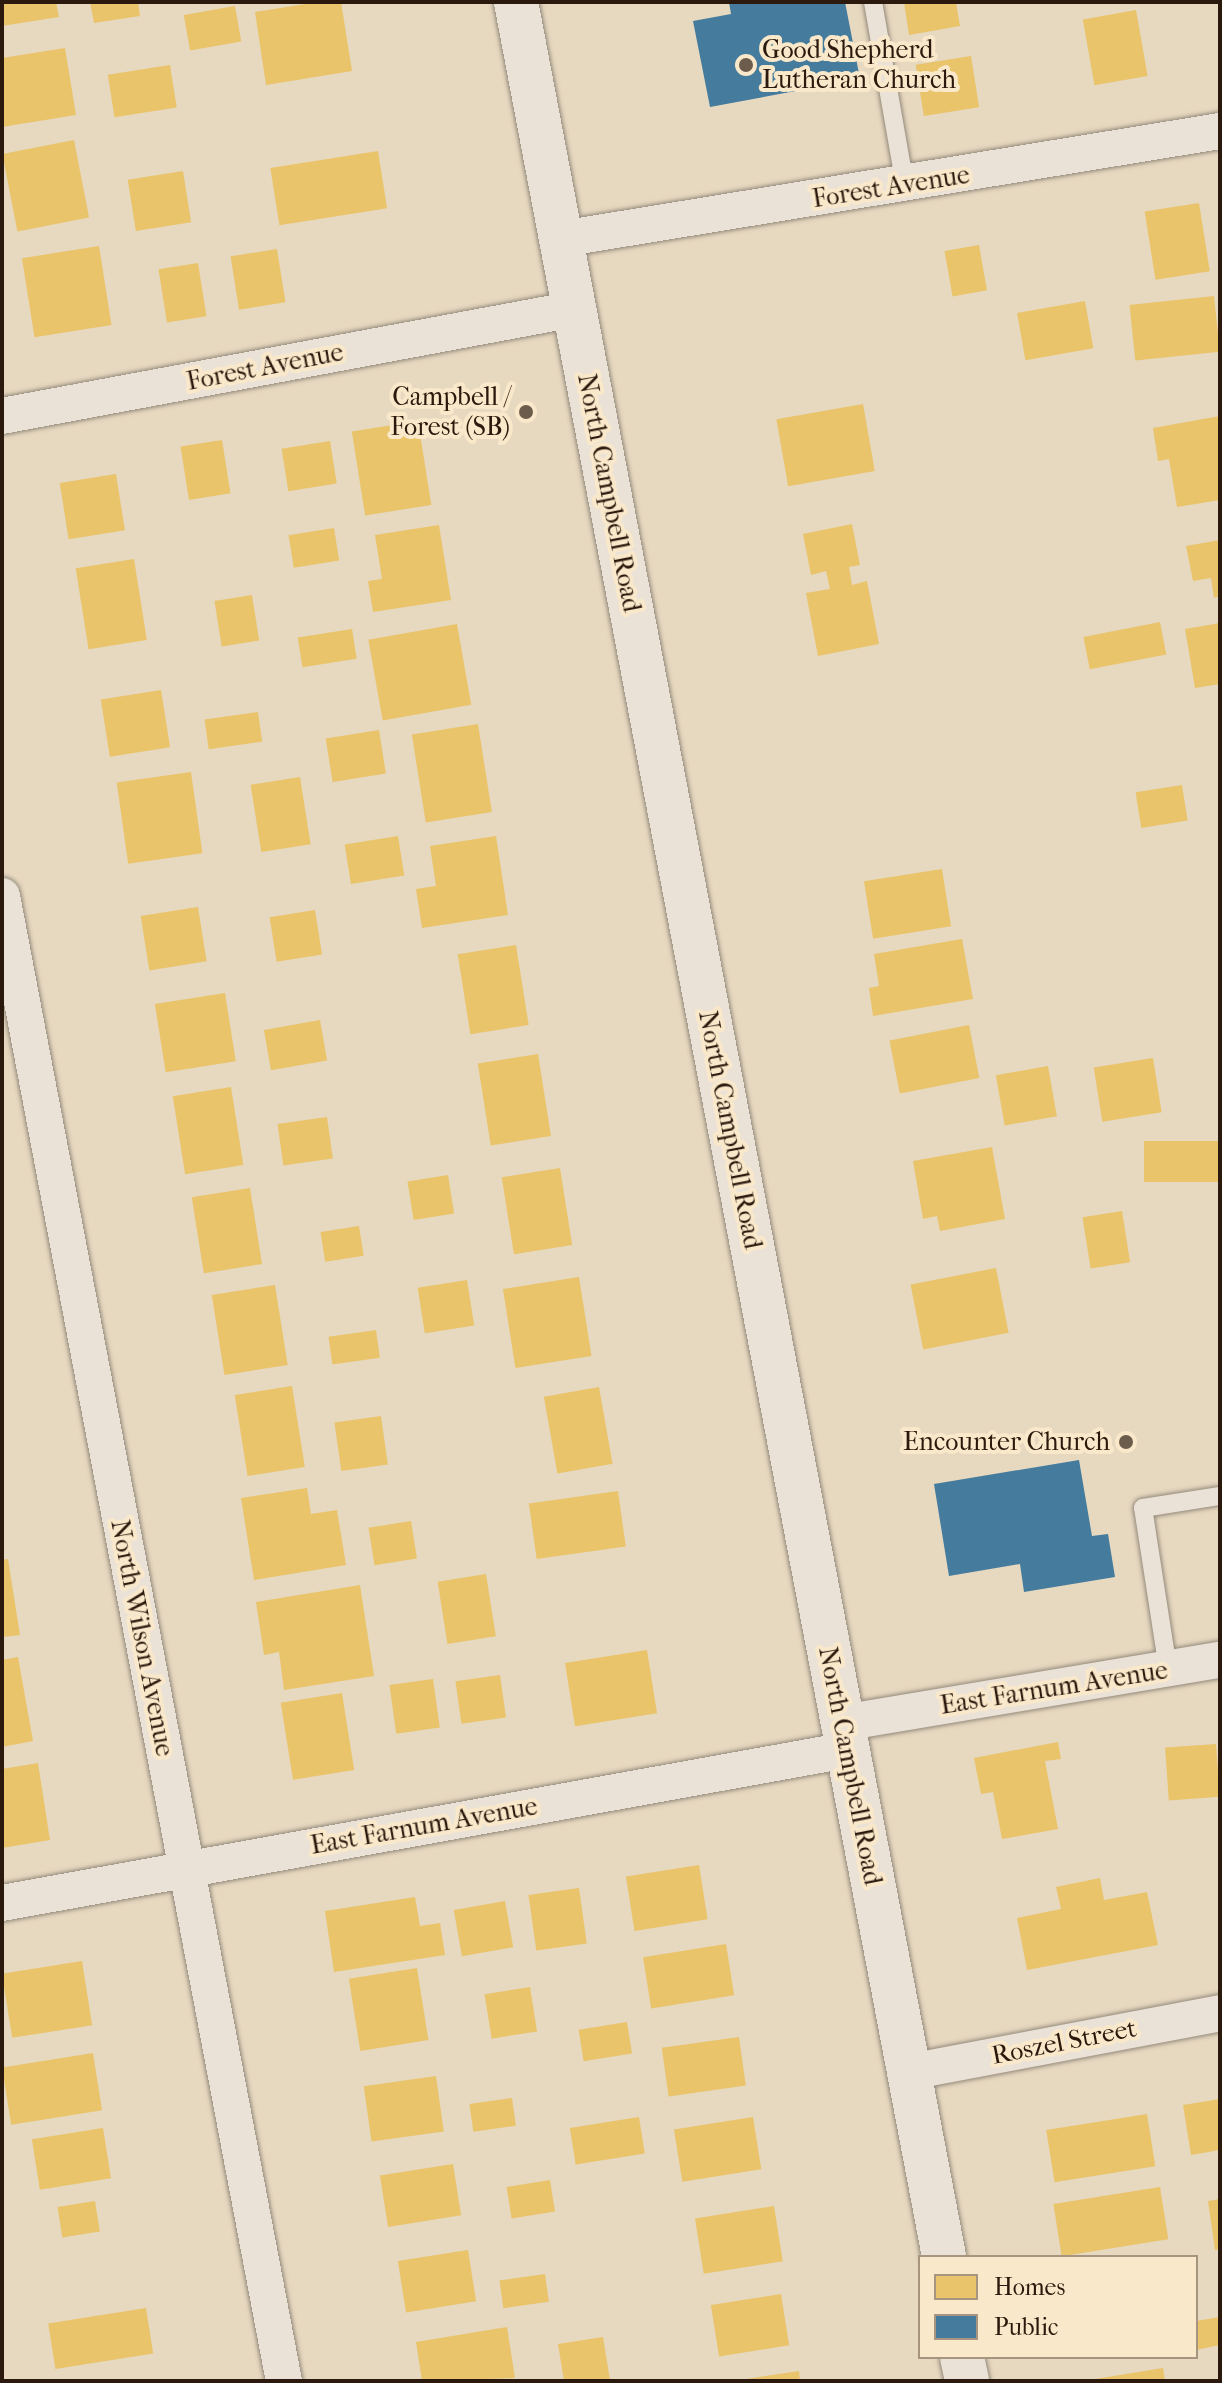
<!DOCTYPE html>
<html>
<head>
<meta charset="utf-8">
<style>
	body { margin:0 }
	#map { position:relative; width:1222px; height:2383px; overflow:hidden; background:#e7d8c0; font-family:"IM FELL French Canon",serif }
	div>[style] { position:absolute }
	.homes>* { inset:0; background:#e9c46a; transform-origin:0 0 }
	.public>* { inset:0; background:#457b9d }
	.roads { filter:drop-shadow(0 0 2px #948a7b) drop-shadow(0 0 2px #948a7b) }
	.lane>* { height:18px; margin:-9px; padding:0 9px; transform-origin:9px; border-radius:9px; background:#eae2d6 }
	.street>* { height:36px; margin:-18px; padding:0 18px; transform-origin:18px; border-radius:18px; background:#eae2d6 }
	.secondary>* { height:44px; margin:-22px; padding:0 22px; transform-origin:22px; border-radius:22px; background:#eae2d6 }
	.dots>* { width:22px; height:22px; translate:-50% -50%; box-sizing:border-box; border:4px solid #fae8cb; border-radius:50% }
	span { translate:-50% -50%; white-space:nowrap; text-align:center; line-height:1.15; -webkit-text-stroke:8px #fae8cb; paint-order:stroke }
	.poi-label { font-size:26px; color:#2a190c }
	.left { translate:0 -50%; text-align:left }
	.right { translate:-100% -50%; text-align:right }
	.street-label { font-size:26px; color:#2a190c }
	.frame { position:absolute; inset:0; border:4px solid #2a190c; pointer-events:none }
	.legend { position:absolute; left:918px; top:2255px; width:280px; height:104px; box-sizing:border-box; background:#fae8cb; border:2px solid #a7957f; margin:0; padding:10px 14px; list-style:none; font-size:24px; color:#2a190c }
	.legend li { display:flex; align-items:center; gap:16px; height:40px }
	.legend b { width:40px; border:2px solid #a7957f }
</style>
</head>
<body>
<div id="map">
	<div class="homes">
		<i style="clip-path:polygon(2px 2px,56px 2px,59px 17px,2px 26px)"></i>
		<i style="clip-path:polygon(90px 2px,138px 2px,140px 16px,94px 23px)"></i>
		<i style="clip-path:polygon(318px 2px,341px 2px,352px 71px,266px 85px,255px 12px)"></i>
		<i style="clip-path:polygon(904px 2px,956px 2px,960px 26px,909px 35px)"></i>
		<i style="left:235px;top:6px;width:36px;height:52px;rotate:80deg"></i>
		<i style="left:1136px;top:10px;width:67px;height:54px;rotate:80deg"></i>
		<i style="clip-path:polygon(65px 48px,76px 115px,2px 127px,2px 58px)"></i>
		<i style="left:971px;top:56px;width:52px;height:56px;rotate:81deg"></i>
		<i style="left:170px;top:65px;width:43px;height:63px;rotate:81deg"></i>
		<i style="left:74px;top:140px;width:79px;height:73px;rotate:79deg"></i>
		<i style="left:378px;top:151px;width:58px;height:109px;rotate:81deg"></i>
		<i style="left:183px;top:171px;width:52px;height:56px;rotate:81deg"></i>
		<i style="left:1199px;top:203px;width:69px;height:55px;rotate:81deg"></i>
		<i style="left:979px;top:245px;width:46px;height:35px;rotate:80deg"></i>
		<i style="left:99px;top:246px;width:80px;height:78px;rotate:81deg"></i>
		<i style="left:277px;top:249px;width:54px;height:47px;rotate:81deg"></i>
		<i style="left:198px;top:263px;width:54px;height:40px;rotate:81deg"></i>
		<i style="left:1214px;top:296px;width:56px;height:85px;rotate:84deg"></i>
		<i style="left:1085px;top:301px;width:48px;height:69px;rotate:80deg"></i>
		<i style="left:863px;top:404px;width:68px;height:88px;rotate:80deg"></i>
		<i style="clip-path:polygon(1220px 416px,1220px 500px,1177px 507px,1169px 459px,1158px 461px,1153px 428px)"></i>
		<i style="left:418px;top:421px;width:85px;height:67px;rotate:81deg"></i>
		<i style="left:222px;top:440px;width:54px;height:42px;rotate:81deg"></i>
		<i style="left:330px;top:441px;width:43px;height:49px;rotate:81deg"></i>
		<i style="left:116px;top:474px;width:57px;height:57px;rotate:81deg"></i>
		<i style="clip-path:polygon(852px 524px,860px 565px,849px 567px,852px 585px,867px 581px,879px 644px,818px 656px,806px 593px,830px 589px,826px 571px,811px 575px,803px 534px)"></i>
		<i style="clip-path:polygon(439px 525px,451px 600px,373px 612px,368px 581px,382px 579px,375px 535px)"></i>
		<i style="left:334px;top:528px;width:33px;height:46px;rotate:81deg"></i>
		<i style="clip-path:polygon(1220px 540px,1220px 596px,1214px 598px,1211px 578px,1193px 581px,1186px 546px)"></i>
		<i style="left:134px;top:559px;width:82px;height:59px;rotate:81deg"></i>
		<i style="left:252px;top:595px;width:46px;height:38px;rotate:81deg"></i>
		<i style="left:1160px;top:622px;width:33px;height:78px;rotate:79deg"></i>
		<i style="clip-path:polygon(1220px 623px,1220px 684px,1195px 688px,1185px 629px)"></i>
		<i style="left:457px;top:624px;width:82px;height:90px;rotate:80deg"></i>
		<i style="left:352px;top:629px;width:30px;height:55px;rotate:81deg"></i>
		<i style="left:161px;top:690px;width:58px;height:61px;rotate:81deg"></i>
		<i style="left:258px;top:712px;width:30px;height:54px;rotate:82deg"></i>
		<i style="left:478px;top:724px;width:89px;height:67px;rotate:81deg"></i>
		<i style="left:379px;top:730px;width:44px;height:54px;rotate:81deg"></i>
		<i style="left:191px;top:772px;width:82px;height:75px;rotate:82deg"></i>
		<i style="left:300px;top:777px;width:68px;height:50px;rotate:81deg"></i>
		<i style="left:1182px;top:785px;width:36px;height:47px;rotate:81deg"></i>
		<i style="left:398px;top:836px;width:40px;height:54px;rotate:81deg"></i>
		<i style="clip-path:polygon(496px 836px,508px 915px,422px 928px,416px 889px,436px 886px,430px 846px)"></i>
		<i style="left:942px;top:869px;width:58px;height:79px;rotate:81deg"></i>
		<i style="left:198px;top:907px;width:55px;height:58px;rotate:81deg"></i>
		<i style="left:315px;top:910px;width:45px;height:46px;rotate:81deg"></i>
		<i style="clip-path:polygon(962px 939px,973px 999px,873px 1016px,869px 988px,879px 986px,874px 954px)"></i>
		<i style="left:516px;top:945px;width:81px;height:59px;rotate:81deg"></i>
		<i style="left:225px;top:993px;width:69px;height:71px;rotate:81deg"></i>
		<i style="left:320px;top:1020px;width:41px;height:57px;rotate:80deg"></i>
		<i style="left:969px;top:1025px;width:54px;height:81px;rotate:79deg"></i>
		<i style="left:538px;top:1054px;width:83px;height:61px;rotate:81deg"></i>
		<i style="left:1153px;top:1058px;width:55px;height:60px;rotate:81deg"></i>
		<i style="left:1048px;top:1066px;width:51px;height:53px;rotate:80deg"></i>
		<i style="left:231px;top:1087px;width:79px;height:59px;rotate:81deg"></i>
		<i style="left:327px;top:1117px;width:42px;height:50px;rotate:82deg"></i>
		<i style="left:1220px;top:1141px;width:41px;height:76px;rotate:90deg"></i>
		<i style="clip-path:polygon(992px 1147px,1005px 1219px,940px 1231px,937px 1216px,923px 1219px,913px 1161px)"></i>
		<i style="left:560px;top:1168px;width:78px;height:59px;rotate:81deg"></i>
		<i style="left:448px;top:1175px;width:39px;height:41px;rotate:81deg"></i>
		<i style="left:250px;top:1188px;width:77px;height:59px;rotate:81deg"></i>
		<i style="left:1122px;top:1211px;width:52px;height:40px;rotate:81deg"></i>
		<i style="left:359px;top:1226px;width:30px;height:39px;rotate:81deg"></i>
		<i style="left:996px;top:1268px;width:66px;height:87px;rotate:79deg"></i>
		<i style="left:579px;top:1277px;width:80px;height:77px;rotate:81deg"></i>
		<i style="left:467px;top:1280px;width:46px;height:50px;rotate:81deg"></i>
		<i style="left:275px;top:1285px;width:81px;height:64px;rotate:81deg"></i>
		<i style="left:376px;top:1330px;width:28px;height:48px;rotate:82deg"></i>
		<i style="left:292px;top:1386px;width:82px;height:58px;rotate:81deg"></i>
		<i style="left:599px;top:1387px;width:78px;height:56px;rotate:80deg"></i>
		<i style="left:381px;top:1416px;width:49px;height:47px;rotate:82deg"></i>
		<i style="clip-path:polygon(307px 1488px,311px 1514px,337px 1510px,346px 1565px,254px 1580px,241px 1498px)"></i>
		<i style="left:618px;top:1491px;width:56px;height:90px;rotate:82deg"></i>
		<i style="left:411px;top:1521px;width:38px;height:43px;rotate:81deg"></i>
		<i style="clip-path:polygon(8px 1559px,20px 1635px,2px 1637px,2px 1560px)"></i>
		<i style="left:486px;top:1574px;width:63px;height:49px;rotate:81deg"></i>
		<i style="clip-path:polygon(360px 1585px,374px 1676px,284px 1690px,279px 1652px,264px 1655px,256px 1602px)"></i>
		<i style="left:647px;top:1650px;width:64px;height:83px;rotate:81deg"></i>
		<i style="clip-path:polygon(18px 1657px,33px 1741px,2px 1747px,2px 1660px)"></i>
		<i style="left:500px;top:1675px;width:43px;height:45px;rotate:82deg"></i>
		<i style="left:433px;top:1679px;width:49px;height:44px;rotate:82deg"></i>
		<i style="left:342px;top:1693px;width:78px;height:62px;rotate:81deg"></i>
		<i style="clip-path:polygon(1058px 1742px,1061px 1759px,1045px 1761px,1058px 1829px,1002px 1839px,993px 1792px,981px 1794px,974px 1758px)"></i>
		<i style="left:1216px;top:1744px;width:53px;height:51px;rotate:86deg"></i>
		<i style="clip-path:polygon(38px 1763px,50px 1840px,2px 1848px,2px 1769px)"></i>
		<i style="left:699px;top:1865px;width:55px;height:74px;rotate:81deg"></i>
		<i style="clip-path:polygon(1100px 1878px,1104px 1900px,1147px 1892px,1158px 1945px,1027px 1970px,1017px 1918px,1061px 1909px,1056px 1887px)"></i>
		<i style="left:579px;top:1888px;width:56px;height:51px;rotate:82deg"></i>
		<i style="clip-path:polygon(415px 1897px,420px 1926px,440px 1923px,445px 1955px,334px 1972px,325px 1911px)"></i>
		<i style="left:505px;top:1901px;width:47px;height:52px;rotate:80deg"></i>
		<i style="left:726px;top:1944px;width:52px;height:84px;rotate:81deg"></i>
		<i style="left:82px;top:1961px;width:65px;height:81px;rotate:81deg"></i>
		<i style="left:417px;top:1968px;width:73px;height:69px;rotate:81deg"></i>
		<i style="left:530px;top:1987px;width:45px;height:46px;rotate:81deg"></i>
		<i style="left:627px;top:2022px;width:32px;height:49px;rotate:81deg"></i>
		<i style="left:739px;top:2037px;width:49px;height:78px;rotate:82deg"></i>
		<i style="left:93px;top:2053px;width:58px;height:92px;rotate:81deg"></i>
		<i style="left:436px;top:2076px;width:56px;height:73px;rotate:82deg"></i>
		<i style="left:512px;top:2098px;width:28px;height:43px;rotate:82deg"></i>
		<i style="clip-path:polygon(1220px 2099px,1220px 2150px,1191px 2155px,1183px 2105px)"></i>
		<i style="left:1147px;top:2114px;width:53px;height:102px;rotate:81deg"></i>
		<i style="left:639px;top:2117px;width:37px;height:70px;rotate:81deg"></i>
		<i style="left:753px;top:2117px;width:53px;height:80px;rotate:81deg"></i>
		<i style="left:103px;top:2128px;width:51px;height:72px;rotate:81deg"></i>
		<i style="left:453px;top:2164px;width:52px;height:74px;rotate:81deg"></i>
		<i style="left:550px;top:2180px;width:32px;height:44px;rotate:81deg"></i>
		<i style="left:1160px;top:2187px;width:53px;height:108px;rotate:81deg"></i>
		<i style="clip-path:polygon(1220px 2199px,1220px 2249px,1215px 2250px,1208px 2201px)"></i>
		<i style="left:95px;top:2201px;width:31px;height:38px;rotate:81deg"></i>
		<i style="left:774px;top:2206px;width:56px;height:80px;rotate:81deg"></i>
		<i style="left:468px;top:2250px;width:52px;height:71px;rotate:81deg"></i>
		<i style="left:545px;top:2274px;width:28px;height:46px;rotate:82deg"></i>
		<i style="left:781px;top:2294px;width:52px;height:71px;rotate:81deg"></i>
		<i style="left:146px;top:2308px;width:46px;height:99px;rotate:81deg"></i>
		<i style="clip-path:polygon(1220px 2317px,1220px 2345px,1196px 2350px,1196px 2321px)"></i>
		<i style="clip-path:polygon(507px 2327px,515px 2378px,422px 2381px,416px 2342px)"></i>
		<i style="clip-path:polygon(603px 2337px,610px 2380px,564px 2381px,558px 2344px)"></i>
		<i style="clip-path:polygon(1163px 2368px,1165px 2381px,1095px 2381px,1095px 2379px)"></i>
		<i style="clip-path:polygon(799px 2371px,800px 2381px,746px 2381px,746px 2379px)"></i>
	</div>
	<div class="public">
		<i style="clip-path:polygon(729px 2px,845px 2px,860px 79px,710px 107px,693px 21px,731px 14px)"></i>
		<i style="clip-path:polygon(1079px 1460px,1092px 1536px,1108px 1534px,1115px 1577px,1024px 1592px,1020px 1564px,949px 1576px,934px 1484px)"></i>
	</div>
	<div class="roads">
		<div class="lane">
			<i style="left:873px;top:2px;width:187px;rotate:80.1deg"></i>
			<i style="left:1168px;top:1669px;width:163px;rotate:-98.8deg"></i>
			<i style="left:1143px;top:1508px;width:78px;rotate:-8.9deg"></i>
		</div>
		<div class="street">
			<i style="left:561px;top:239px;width:668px;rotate:-9.31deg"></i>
			<i style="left:2px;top:416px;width:583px;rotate:-10.58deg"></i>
			<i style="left:2px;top:896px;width:1512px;rotate:79.25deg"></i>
			<i style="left:842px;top:1723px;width:383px;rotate:-9.5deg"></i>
			<i style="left:2px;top:1903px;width:859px;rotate:-10.26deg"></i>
			<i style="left:909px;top:2072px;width:317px;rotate:-10.7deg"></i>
		</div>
		<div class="secondary">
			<i style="left:516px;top:2px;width:2295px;rotate:79.25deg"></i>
			<i style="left:962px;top:2357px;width:25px;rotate:78deg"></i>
		</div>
	</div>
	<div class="dots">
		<i style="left:746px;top:65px;background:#6c5c4b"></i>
		<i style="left:526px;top:412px;background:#6c5c4b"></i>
		<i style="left:1126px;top:1442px;background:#6c5c4b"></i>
	</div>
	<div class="poi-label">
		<span class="left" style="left:762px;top:65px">Good Shepherd<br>Lutheran Church</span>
		<span class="right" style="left:510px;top:412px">Campbell /<br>Forest (SB)</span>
		<span class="right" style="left:1110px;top:1442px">Encounter Church</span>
	</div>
	<div class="street-label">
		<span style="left:891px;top:187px;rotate:-9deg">Forest Avenue</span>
		<span style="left:265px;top:367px;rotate:-11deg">Forest Avenue</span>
		<span style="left:609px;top:493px;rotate:79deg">North Campbell Road</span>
		<span style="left:730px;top:1130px;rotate:79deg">North Campbell Road</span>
		<span style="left:142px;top:1638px;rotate:79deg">North Wilson Avenue</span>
		<span style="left:1054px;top:1688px;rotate:-9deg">East Farnum Avenue</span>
		<span style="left:850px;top:1766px;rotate:79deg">North Campbell Road</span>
		<span style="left:424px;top:1826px;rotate:-10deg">East Farnum Avenue</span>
		<span style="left:1064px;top:2042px;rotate:-11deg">Roszel Street</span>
	</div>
	<div class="frame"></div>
	<ul class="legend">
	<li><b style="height:22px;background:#e9c46a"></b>Homes</li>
	<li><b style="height:22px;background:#457b9d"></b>Public</li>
	</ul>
</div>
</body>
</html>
